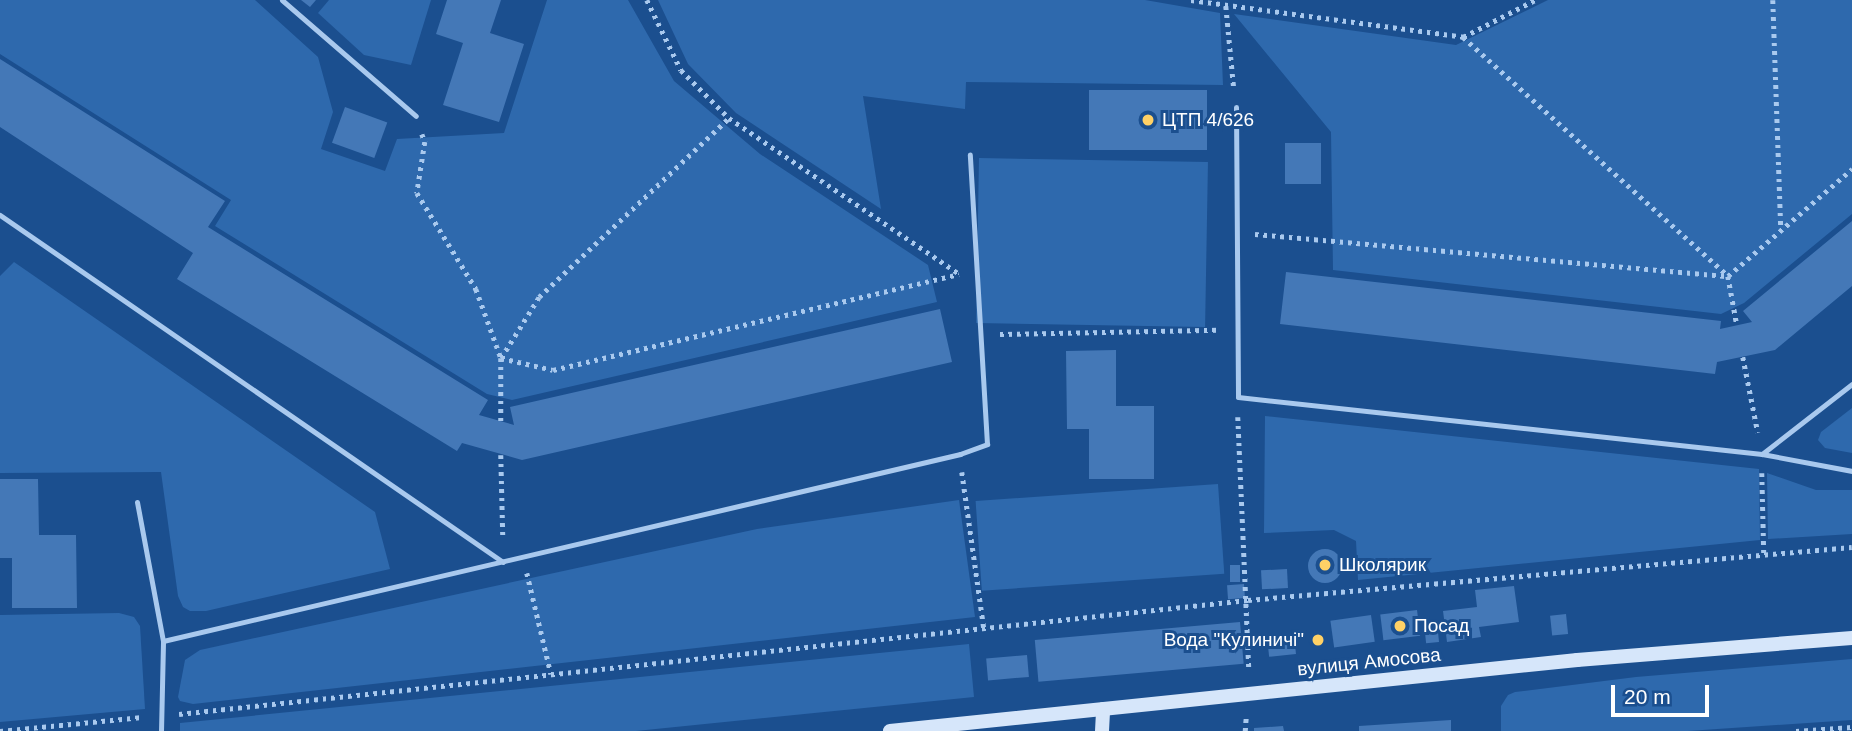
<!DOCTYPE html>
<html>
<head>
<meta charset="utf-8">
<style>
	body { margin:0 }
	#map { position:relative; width:1852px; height:731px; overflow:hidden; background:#1b4f8f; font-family:Helvetica,sans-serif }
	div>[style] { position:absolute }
	.green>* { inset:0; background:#2e69ad; transform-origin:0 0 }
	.building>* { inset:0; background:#4478b7; transform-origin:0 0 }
	.round { border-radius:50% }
	.path>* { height:4.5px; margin-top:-2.25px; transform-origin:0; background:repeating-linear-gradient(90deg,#a9c9ee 0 3.5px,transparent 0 8.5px) }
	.lane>* { height:5px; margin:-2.5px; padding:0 2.5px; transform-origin:2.5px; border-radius:2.5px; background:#a9c9ee }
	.secondary>* { height:14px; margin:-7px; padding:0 7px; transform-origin:7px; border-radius:7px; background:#d6e6fa }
	.dots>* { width:19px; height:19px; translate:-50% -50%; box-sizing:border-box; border:4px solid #1b4f8f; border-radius:50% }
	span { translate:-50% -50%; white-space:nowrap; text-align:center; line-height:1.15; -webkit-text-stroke:6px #1b4f8f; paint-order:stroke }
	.poi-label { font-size:19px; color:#fff }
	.left { translate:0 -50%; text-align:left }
	.right { translate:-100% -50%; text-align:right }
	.street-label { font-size:19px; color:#fff }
	.scale { position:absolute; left:1611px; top:685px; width:98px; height:32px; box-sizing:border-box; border:4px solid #fff; border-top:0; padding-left:9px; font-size:21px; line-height:24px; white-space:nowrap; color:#fff; -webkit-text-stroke:5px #1b4f8f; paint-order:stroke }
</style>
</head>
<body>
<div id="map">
	<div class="green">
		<i style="clip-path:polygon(0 0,255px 0,318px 57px,333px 112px,321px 149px,385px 171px,397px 139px,504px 133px,547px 0,628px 0,674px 81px,760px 154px,928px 265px,937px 302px,512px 400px,487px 394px,215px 226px,231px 200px,0 54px)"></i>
		<i style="clip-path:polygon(329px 0,431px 0,411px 65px,364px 55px,318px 13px)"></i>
		<i style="clip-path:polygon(658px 0,1145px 0,1220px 13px,1223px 85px,966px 82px,965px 109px,863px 96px,881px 209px,736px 113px,688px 64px)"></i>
		<i style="clip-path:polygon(1548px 0,1852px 0,1852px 214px,1744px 303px,1721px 314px,1333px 270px,1331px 132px,1234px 14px,1456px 45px)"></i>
		<i style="left:979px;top:158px;width:229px;height:165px;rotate:1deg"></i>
		<i style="clip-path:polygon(14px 262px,375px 512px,390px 569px,206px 611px,190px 611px,183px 607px,178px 596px,161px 472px,0 473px,0 276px)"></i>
		<i style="clip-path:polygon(1852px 408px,1852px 453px,1825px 448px,1818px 440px,1821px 432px)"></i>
		<i style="clip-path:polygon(1265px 416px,1759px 469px,1760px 540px,1358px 580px,1356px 541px,1334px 530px,1264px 533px)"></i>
		<i style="clip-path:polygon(1767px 473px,1816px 490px,1852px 490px,1852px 534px,1768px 539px)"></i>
		<i style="left:1218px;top:484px;width:90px;height:243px;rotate:86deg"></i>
		<i style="clip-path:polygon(959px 500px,975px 617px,193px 704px,180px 701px,178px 697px,185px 660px,200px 650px,757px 529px)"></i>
		<i style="clip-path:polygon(119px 613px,134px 617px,140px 626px,145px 709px,0 722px,0 615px)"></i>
		<i style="clip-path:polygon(969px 644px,974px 697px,636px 731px,180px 731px,180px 723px)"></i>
		<i style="clip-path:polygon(1852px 659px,1852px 720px,1688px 731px,1501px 731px,1501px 706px,1508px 695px,1515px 692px,1636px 677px)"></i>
	</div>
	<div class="building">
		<i style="clip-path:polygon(301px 0,316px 0,310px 7px)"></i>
		<i style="clip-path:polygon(447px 0,501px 0,490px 33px,524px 44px,499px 122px,443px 105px,463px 43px,436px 34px)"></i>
		<i style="clip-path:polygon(0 59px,225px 201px,208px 227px,488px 400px,479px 415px,514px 425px,510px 407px,940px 309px,952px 362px,522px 460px,462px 443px,457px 451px,177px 279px,193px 253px,0 127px)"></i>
		<i style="left:1089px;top:90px;width:118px;height:60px"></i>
		<i style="left:345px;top:107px;width:45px;height:38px;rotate:20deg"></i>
		<i style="left:1285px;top:143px;width:36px;height:41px"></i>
		<i style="clip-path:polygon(1852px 221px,1852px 286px,1775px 350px,1717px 362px,1715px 374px,1280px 324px,1286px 272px,1721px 321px,1720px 329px,1752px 322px,1743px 311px)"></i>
		<i style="clip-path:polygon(1116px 350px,1116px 406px,1154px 406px,1154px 479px,1089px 479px,1089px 429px,1067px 429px,1066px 351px)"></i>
		<i style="clip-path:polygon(0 479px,38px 479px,39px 535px,76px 535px,77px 608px,12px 608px,12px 558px,0 558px)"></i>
		<i class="round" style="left:1308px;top:549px;width:34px;height:34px"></i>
		<i style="left:1230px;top:565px;width:10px;height:17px"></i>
		<i style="left:1287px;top:569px;width:19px;height:26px;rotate:87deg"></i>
		<i style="left:1244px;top:584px;width:14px;height:17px;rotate:86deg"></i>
		<i style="clip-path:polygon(1514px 586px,1519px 622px,1479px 627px,1481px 637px,1447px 642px,1443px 611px,1477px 607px,1475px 590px)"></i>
		<i style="left:1417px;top:610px;width:26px;height:37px;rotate:83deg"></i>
		<i style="left:1566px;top:614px;width:20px;height:16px;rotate:84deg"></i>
		<i style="left:1371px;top:615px;width:27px;height:41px;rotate:82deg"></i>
		<i style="left:1240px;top:622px;width:42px;height:206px;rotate:85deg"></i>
		<i class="round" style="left:1310px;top:631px;width:16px;height:16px"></i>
		<i style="left:1438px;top:632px;width:10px;height:13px;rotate:84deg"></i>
		<i style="left:1294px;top:635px;width:19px;height:27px;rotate:84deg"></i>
		<i style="left:1027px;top:655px;width:22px;height:41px;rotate:85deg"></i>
		<i style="clip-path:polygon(1451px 720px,1451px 731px,1359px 731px,1359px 726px)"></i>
		<i style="clip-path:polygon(1283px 726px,1284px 731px,1254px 731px,1254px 728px)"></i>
	</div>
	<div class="path">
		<i style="left:647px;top:0;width:78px;rotate:64.1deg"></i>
		<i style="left:681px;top:70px;width:68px;rotate:45deg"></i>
		<i style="left:729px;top:118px;width:277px;rotate:34.1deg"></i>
		<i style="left:1191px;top:0;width:275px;rotate:7.7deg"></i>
		<i style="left:1463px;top:37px;width:357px;rotate:42deg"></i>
		<i style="left:1728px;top:276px;width:164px;rotate:-40.8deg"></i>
		<i style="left:1773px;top:0;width:229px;rotate:88deg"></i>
		<i style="left:1226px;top:6px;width:83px;rotate:84.5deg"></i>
		<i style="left:1463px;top:37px;width:81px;rotate:-27.2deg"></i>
		<i style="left:422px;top:134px;width:9px;rotate:69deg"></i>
		<i style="left:425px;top:142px;width:52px;rotate:98.9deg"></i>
		<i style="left:417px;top:193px;width:113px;rotate:58.4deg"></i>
		<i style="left:476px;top:289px;width:73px;rotate:70.1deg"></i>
		<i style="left:501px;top:358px;width:63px;rotate:90deg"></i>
		<i style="left:1255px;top:234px;width:475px;rotate:5.1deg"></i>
		<i style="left:1728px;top:276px;width:50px;rotate:79.6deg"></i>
		<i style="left:1000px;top:334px;width:218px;rotate:-1.1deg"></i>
		<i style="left:1743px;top:357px;width:77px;rotate:78.8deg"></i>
		<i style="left:501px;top:358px;width:53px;rotate:13deg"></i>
		<i style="left:553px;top:370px;width:417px;rotate:-13.3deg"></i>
		<i style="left:501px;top:358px;width:72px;rotate:-58.1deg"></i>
		<i style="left:539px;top:297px;width:261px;rotate:-43.3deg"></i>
		<i style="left:1238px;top:417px;width:250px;rotate:87.5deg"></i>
		<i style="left:501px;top:455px;width:83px;rotate:88.6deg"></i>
		<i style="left:962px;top:472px;width:158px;rotate:82deg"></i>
		<i style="left:1762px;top:473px;width:80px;rotate:88.6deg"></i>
		<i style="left:527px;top:573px;width:104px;rotate:76.6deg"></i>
		<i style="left:179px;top:714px;width:1075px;rotate:-6.09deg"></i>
		<i style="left:1248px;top:600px;width:606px;rotate:-5.01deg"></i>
		<i style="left:0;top:731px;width:143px;rotate:-5.6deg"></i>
		<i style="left:1245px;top:731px;width:14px;rotate:-86deg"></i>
		<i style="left:1796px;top:731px;width:56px;rotate:-4.1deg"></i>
	</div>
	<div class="lane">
		<i style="left:282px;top:0;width:177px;rotate:40.9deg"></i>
		<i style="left:1236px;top:107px;width:290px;rotate:89.6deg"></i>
		<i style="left:1238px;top:397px;width:527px;rotate:6.21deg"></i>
		<i style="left:1762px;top:454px;width:92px;rotate:10.7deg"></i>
		<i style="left:0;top:215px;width:611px;rotate:34.6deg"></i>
		<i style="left:1762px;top:454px;width:114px;rotate:-37.9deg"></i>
		<i style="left:137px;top:502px;width:141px;rotate:79.4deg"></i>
		<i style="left:161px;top:731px;width:90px;rotate:-88.7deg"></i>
		<i style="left:163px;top:641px;width:819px;rotate:-13.2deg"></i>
		<i style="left:960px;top:454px;width:29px;rotate:-20deg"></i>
		<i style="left:987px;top:444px;width:290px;rotate:-93.4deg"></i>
	</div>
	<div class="secondary">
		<i style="left:890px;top:731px;width:691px;rotate:-5.9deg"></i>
		<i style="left:1577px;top:660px;width:276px;rotate:-4.6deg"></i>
		<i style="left:1102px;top:731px;width:22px;rotate:-87deg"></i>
	</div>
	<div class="dots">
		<i style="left:1148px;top:120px;background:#ffd166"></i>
		<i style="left:1325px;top:565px;background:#ffd166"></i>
		<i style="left:1400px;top:626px;background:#ffd166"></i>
		<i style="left:1318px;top:640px;background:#ffd166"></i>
	</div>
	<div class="poi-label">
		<span class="left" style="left:1162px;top:120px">ЦТП 4/626</span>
		<span class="left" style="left:1339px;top:565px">Школярик</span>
		<span class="left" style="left:1414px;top:626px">Посад</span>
		<span class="right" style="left:1304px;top:640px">Вода "Кулиничі"</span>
	</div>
	<div class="street-label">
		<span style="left:1369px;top:662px;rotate:-6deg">вулиця Амосова</span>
	</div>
	<div class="scale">20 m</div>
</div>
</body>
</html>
